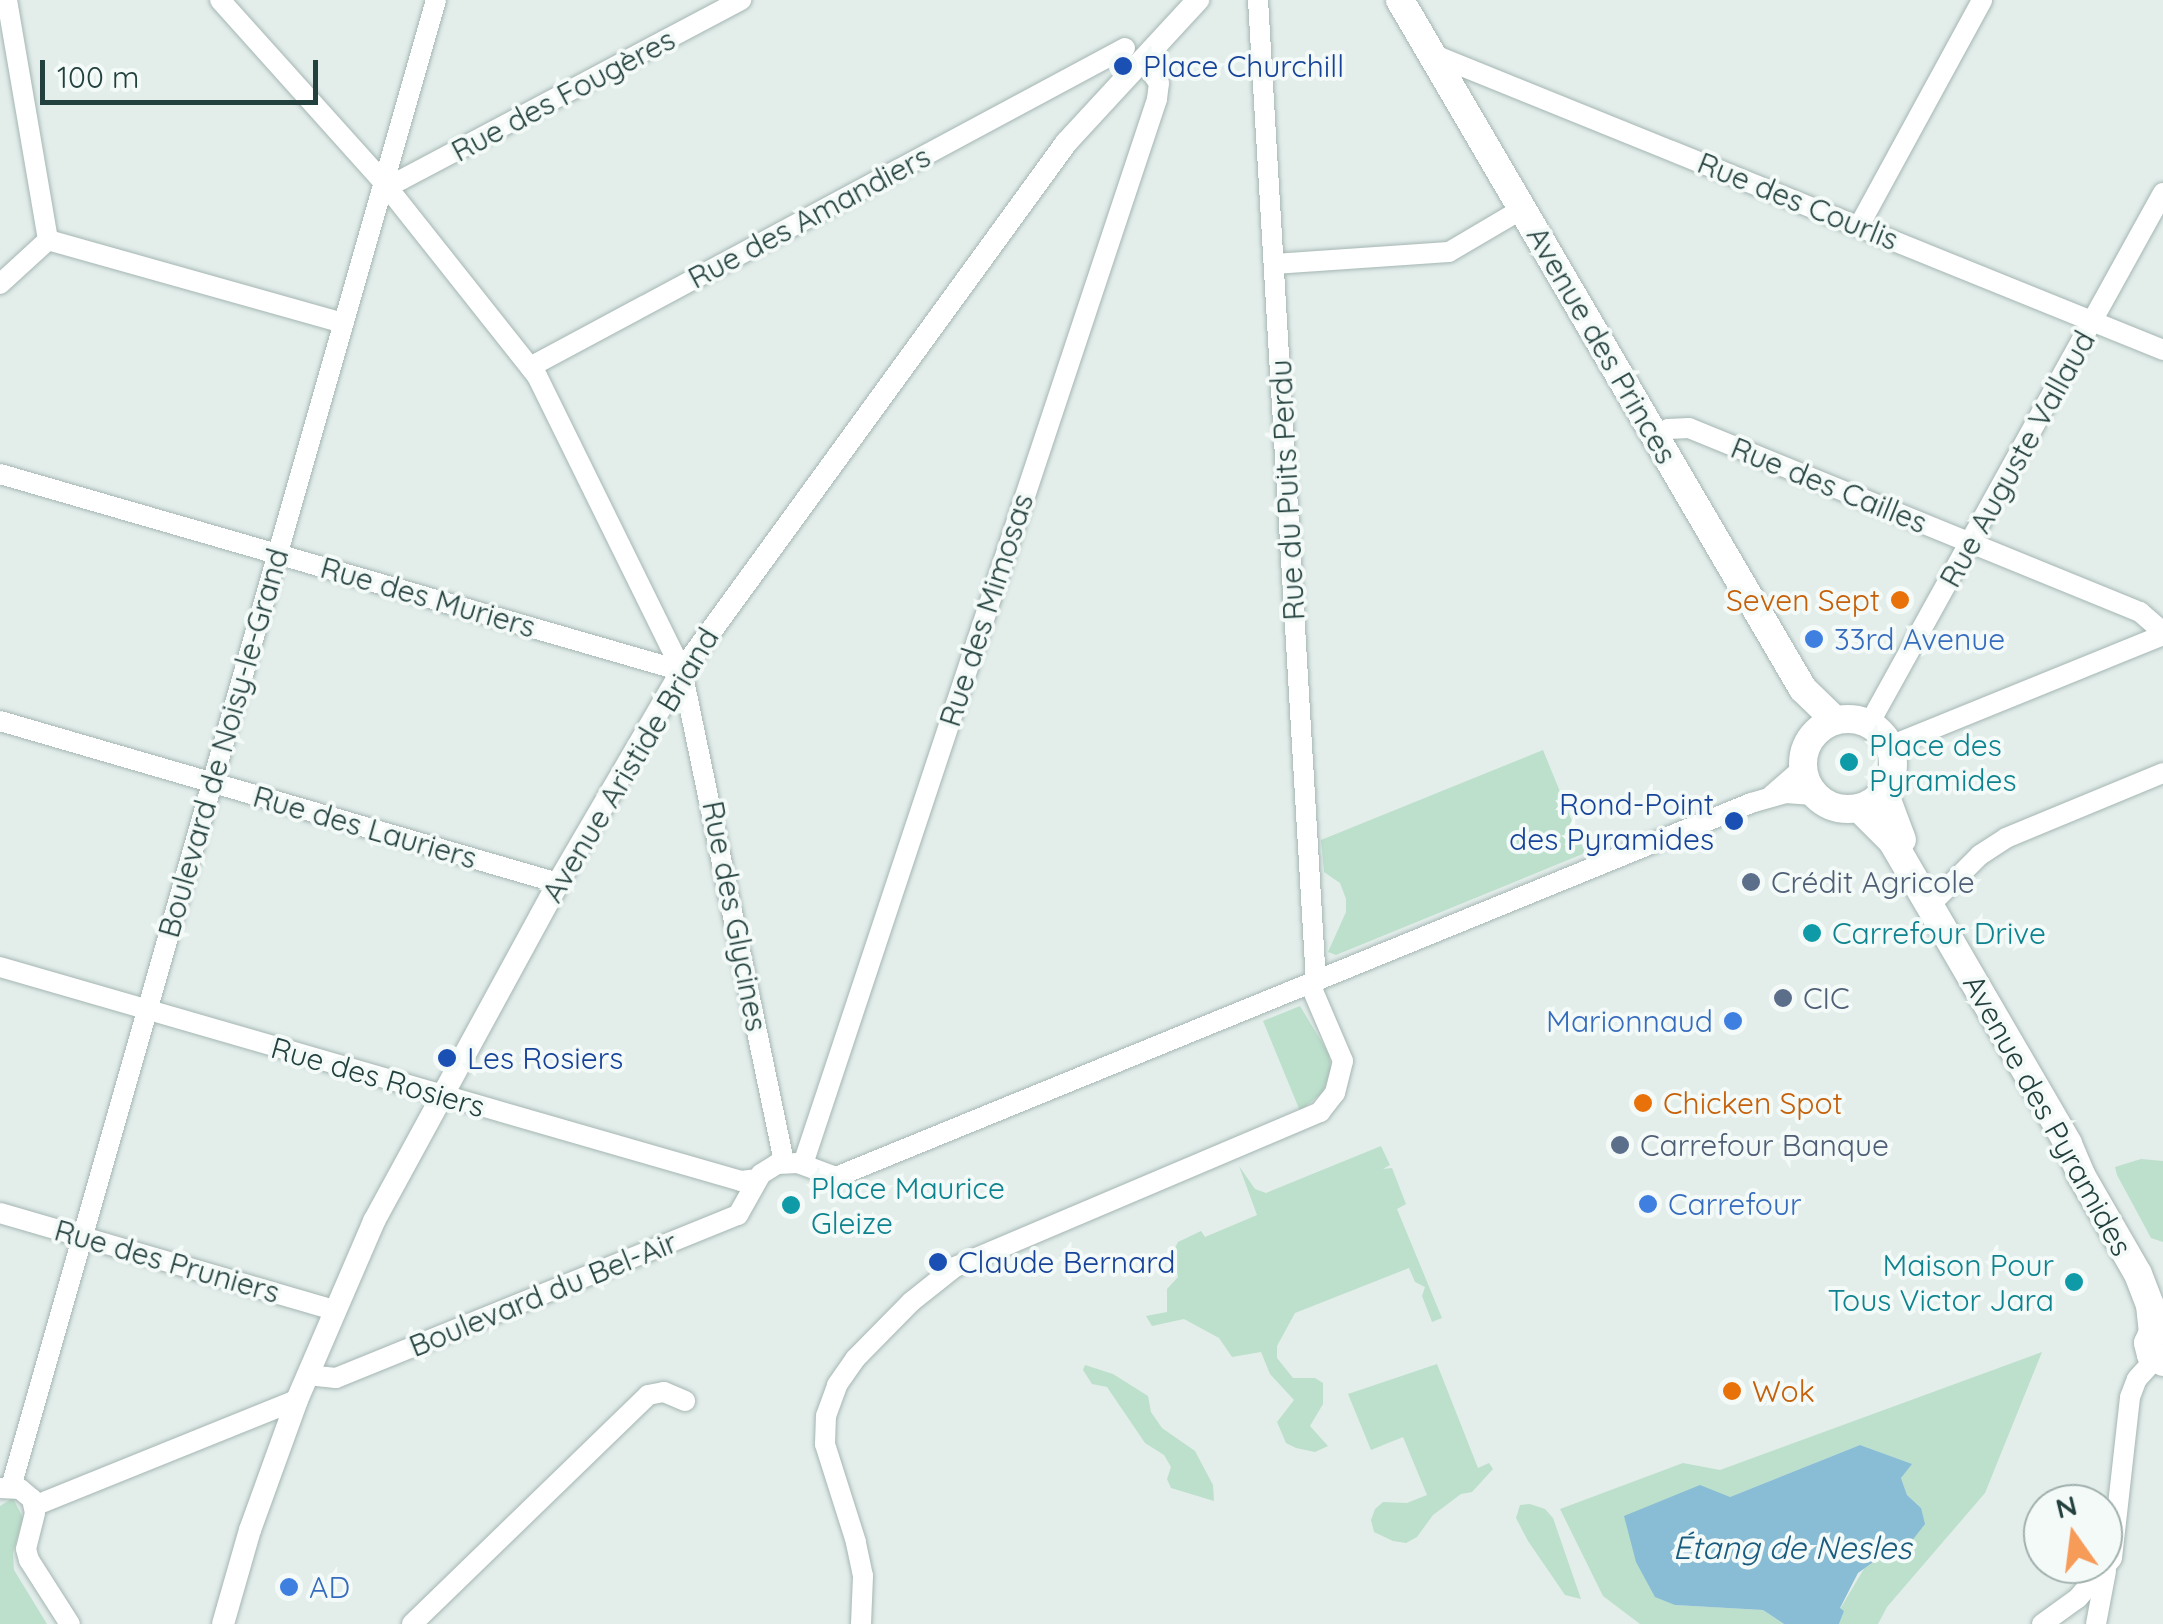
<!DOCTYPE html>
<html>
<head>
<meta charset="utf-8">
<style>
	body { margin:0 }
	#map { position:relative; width:2163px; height:1624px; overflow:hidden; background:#e3eeeb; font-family:Quicksand,sans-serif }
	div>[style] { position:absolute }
	.green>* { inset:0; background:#bce0cc }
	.water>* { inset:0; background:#89bcd5 }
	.roads { filter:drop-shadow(0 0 2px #a5b6b3) drop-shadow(0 0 2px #a5b6b3) }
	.minor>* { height:20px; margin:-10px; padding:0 10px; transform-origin:10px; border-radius:10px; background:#fff }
	.tertiary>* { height:22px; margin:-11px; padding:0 11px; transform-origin:11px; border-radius:11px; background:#fff }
	.secondary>* { height:28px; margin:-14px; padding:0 14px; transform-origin:14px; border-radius:14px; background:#fff }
	.secondary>.ring { margin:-14px; padding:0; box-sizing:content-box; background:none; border:28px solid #fff; border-radius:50% }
	.dots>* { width:28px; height:28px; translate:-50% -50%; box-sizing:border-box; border:5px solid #f4faf8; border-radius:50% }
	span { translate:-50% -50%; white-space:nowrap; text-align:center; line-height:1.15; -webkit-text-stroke:8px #f4faf8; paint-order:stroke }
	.transit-label { font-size:30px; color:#164399 }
	.left { translate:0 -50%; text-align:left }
	.right { translate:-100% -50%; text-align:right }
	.street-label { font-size:30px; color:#22403d }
	.food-label { font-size:30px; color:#c56008 }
	.shop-label { font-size:30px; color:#366cbe }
	.culture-label { font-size:30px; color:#0d838f }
	.service-label { font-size:30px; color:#4e5e75 }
	.water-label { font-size:32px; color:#195c7f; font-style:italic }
	.north { position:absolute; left:2023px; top:1484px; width:100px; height:100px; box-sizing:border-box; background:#f4faf8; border:2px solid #a0b0ad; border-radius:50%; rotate:346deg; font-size:28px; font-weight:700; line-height:40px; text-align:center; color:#22403d }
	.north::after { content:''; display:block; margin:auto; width:35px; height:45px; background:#f79b58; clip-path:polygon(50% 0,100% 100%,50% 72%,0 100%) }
	.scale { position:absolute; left:40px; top:60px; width:278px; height:45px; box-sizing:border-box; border:5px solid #22403d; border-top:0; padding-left:12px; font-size:30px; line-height:35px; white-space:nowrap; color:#22403d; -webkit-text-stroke:8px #f4faf8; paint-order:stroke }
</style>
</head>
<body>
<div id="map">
	<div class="green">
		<i style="clip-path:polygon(1543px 750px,1585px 853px,1336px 955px,1328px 952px,1346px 912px,1346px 899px,1340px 883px,1324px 872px,1321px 840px)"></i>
		<i style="clip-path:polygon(1300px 1006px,1329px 1054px,1331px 1069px,1323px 1092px,1300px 1111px,1263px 1021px)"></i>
		<i style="clip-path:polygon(1381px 1146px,1390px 1165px,1383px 1169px,1392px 1168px,1406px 1204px,1397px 1209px,1442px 1318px,1432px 1322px,1422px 1296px,1425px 1287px,1415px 1282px,1409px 1268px,1295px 1313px,1277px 1346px,1277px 1358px,1293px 1378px,1315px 1378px,1323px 1383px,1323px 1404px,1310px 1426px,1328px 1446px,1315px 1452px,1296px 1448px,1286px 1443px,1277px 1422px,1294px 1400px,1270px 1374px,1261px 1352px,1232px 1357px,1219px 1338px,1184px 1319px,1152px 1326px,1146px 1316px,1167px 1312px,1167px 1289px,1178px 1277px,1173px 1252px,1178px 1242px,1201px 1231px,1205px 1237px,1257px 1215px,1239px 1166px,1255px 1189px,1266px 1193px)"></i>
		<i style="clip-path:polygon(2141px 1159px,2163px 1161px,2163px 1242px,2151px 1238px,2117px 1175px,2115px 1167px)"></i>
		<i style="clip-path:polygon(2042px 1352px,1985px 1493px,1887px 1607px,1878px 1624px,1839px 1624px,1844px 1611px,1840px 1609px,1865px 1567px,1902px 1541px,1906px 1546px,1921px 1508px,1907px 1495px,1901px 1478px,1911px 1464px,1860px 1445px,1730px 1497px,1675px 1605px,1763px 1610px,1784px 1624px,1640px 1624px,1603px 1596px,1560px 1509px,1683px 1463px,1720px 1470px)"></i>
		<i style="clip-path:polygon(1437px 1364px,1478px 1468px,1489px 1463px,1493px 1469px,1472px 1492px,1461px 1494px,1433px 1515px,1417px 1537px,1406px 1543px,1393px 1541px,1374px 1532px,1371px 1520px,1375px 1509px,1383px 1502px,1407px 1503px,1427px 1495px,1403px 1437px,1371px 1450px,1348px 1394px)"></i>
		<i style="clip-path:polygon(1085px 1365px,1113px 1374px,1148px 1396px,1151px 1412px,1162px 1428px,1195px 1451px,1213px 1485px,1214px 1501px,1171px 1488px,1167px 1479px,1171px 1467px,1164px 1455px,1145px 1443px,1107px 1387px,1092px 1384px,1083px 1370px)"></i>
		<i style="clip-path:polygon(13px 1498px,23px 1518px,13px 1553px,14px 1570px,47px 1624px,0 1624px,0 1506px)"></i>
		<i style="clip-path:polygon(1530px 1504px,1545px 1509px,1553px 1518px,1581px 1599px,1565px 1595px,1528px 1541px,1516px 1518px,1520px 1505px)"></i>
	</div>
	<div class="water">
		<i style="clip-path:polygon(1860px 1445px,1912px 1464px,1901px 1478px,1907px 1495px,1921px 1508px,1925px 1524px,1907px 1547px,1902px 1541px,1858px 1573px,1840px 1608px,1844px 1611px,1839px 1624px,1784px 1624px,1763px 1610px,1675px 1605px,1655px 1597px,1636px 1562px,1624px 1516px,1700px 1485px,1730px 1497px)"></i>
	</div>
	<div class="roads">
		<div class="minor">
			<i style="left:7px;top:0;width:243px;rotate:80.3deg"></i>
			<i style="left:220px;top:0;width:246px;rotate:48.1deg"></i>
			<i style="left:384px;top:183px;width:246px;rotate:51.6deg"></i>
			<i style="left:537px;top:376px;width:329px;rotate:63.8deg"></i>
			<i style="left:682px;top:671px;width:501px;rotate:78.26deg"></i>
			<i style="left:1258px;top:0;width:983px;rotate:86.62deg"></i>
			<i style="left:1432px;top:54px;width:789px;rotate:22.04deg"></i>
			<i style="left:384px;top:183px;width:17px;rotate:-10deg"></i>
			<i style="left:401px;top:180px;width:385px;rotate:-27.9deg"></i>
			<i style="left:1859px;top:226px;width:257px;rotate:-61.4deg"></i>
			<i style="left:48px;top:240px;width:307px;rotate:15.7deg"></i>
			<i style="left:1274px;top:264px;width:175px;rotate:-3.9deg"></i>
			<i style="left:1449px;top:252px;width:85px;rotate:-30.5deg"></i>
			<i style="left:0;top:284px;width:65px;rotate:-42.5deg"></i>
			<i style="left:530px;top:367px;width:675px;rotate:-28.2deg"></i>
			<i style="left:1655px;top:436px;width:15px;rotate:-28deg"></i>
			<i style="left:1668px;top:429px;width:21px;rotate:-3deg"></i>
			<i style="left:1689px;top:428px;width:487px;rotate:22.2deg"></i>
			<i style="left:2140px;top:612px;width:30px;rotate:41deg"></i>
			<i style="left:0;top:474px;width:710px;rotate:16.11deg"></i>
			<i style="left:0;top:721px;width:581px;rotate:16.19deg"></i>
			<i style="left:1869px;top:724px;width:607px;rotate:-61.03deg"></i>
			<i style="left:1890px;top:746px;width:295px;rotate:-22.1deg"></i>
			<i style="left:1772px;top:795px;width:41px;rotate:-41.1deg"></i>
			<i style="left:1938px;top:897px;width:59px;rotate:-45deg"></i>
			<i style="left:1980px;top:855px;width:31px;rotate:-33deg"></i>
			<i style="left:2006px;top:838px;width:170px;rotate:-22.5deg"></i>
			<i style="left:0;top:967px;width:771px;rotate:16.11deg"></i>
			<i style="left:741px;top:1181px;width:17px;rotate:-7deg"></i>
			<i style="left:803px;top:1164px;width:1122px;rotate:-71.61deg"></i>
			<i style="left:1157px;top:99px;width:16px;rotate:-83deg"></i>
			<i style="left:1159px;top:83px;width:27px;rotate:-126deg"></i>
			<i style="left:0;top:1213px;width:347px;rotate:16.2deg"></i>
			<i style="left:307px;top:1375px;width:29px;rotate:6deg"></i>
			<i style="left:336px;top:1378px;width:434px;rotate:-22.1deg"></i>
			<i style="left:738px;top:1215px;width:47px;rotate:-60.7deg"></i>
			<i style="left:761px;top:1174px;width:19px;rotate:-32deg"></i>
			<i style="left:777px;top:1164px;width:21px;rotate:-3deg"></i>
			<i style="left:798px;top:1163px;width:40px;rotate:20.2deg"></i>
			<i style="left:836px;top:1177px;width:988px;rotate:-22.23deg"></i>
			<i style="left:1751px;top:803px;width:35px;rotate:-16deg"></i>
			<i style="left:1785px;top:793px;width:29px;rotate:4deg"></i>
			<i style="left:11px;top:1487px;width:1547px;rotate:-74.05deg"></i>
			<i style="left:0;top:1488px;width:20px;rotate:3deg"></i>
			<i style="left:20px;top:1489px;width:16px;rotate:40deg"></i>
			<i style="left:32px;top:1499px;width:14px;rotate:78deg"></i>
			<i style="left:35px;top:1513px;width:37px;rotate:104deg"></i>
			<i style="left:26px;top:1549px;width:11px;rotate:75deg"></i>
			<i style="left:29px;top:1560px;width:76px;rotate:57.4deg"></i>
			<i style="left:34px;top:1506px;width:284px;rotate:-22deg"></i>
			<i style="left:412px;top:1624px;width:329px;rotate:-44.1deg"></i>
			<i style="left:648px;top:1395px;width:16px;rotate:-11deg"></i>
			<i style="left:664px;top:1392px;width:23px;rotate:23deg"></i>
			<i style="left:861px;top:1624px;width:48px;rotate:-87.6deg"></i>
			<i style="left:863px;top:1576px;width:35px;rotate:-102deg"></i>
			<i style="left:856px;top:1542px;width:103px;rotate:-107.6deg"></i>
			<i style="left:825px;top:1444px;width:28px;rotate:-88deg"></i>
			<i style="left:826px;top:1416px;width:33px;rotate:-70deg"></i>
			<i style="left:837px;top:1385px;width:32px;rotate:-55deg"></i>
			<i style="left:855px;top:1359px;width:80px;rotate:-45.5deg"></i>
			<i style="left:911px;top:1302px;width:56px;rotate:-38.5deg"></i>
			<i style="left:955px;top:1267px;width:397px;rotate:-23deg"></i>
			<i style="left:1320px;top:1112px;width:24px;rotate:-52deg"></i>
			<i style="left:1335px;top:1093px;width:33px;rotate:-76deg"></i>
			<i style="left:1343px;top:1061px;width:84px;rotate:-113.2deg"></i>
			<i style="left:2042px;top:1624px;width:44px;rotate:-35.8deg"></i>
			<i style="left:2078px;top:1598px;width:52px;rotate:-49.6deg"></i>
			<i style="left:2112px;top:1558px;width:162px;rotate:-83.6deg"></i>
			<i style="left:2130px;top:1397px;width:19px;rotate:-69deg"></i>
			<i style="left:2137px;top:1379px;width:27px;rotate:-48deg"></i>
			<i style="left:2096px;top:1624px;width:54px;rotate:-79.3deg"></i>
		</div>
		<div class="tertiary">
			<i style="left:223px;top:1624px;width:98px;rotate:-74deg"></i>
			<i style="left:250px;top:1530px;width:138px;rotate:-70.1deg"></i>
			<i style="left:297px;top:1400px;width:195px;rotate:-66.7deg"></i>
			<i style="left:374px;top:1221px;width:385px;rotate:-61.4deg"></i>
			<i style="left:558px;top:883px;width:246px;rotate:-59.7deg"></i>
			<i style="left:682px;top:671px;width:653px;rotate:-53.97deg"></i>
			<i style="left:1066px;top:143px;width:195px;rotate:-47.3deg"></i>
		</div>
		<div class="secondary">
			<i style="left:1400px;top:0;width:798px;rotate:59.68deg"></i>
			<i style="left:1803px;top:689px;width:45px;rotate:44.1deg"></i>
			<i class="ring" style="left:1803px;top:719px;width:62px;height:62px"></i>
			<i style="left:1884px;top:792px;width:51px;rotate:69.4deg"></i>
			<i style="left:1859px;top:808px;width:47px;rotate:45deg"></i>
			<i style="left:1892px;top:841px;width:350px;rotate:59.8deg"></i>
			<i style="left:2068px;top:1144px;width:34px;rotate:67deg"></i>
			<i style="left:2081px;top:1175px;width:114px;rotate:60.1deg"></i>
			<i style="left:2138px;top:1274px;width:33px;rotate:69deg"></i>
			<i style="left:2150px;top:1305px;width:27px;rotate:84deg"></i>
			<i style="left:2163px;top:1327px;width:11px;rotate:153deg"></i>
			<i style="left:2153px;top:1332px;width:12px;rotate:114deg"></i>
			<i style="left:2148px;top:1343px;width:12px;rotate:76deg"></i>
			<i style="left:2151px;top:1355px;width:14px;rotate:30deg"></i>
		</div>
	</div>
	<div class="dots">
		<i style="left:1123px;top:66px;background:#1a4fb4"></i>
		<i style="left:1900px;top:600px;background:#e8710a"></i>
		<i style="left:1814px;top:639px;background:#3f7fe0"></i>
		<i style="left:1849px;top:762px;background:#0f9aa8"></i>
		<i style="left:1734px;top:821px;background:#1a4fb4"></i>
		<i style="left:1751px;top:882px;background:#5c6f8a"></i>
		<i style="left:1812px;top:933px;background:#0f9aa8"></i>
		<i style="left:1783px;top:998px;background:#5c6f8a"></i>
		<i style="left:1733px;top:1021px;background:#3f7fe0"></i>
		<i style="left:447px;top:1058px;background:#1a4fb4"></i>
		<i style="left:1643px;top:1103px;background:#e8710a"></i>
		<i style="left:1620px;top:1145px;background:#5c6f8a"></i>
		<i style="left:1648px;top:1204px;background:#3f7fe0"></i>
		<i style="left:791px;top:1205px;background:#0f9aa8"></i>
		<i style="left:938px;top:1262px;background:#1a4fb4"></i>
		<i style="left:2074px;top:1282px;background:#0f9aa8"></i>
		<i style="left:1732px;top:1391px;background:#e8710a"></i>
		<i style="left:289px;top:1587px;background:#3f7fe0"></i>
	</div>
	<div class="transit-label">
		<span class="left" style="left:1143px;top:66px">Place Churchill</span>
		<span class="right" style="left:1714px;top:821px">Rond-Point<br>des Pyramides</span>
		<span class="left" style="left:467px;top:1058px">Les Rosiers</span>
		<span class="left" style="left:958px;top:1262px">Claude Bernard</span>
	</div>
	<div class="street-label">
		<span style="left:563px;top:95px;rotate:-28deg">Rue des Fougères</span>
		<span style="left:1798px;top:201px;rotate:22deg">Rue des Courlis</span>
		<span style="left:809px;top:217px;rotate:-28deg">Rue des Amandiers</span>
		<span style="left:1602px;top:345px;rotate:60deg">Avenue des Princes</span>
		<span style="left:2017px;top:459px;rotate:-61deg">Rue Auguste Vallaud</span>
		<span style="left:1829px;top:485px;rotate:22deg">Rue des Cailles</span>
		<span style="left:1287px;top:490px;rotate:-93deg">Rue du Puits Perdu</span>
		<span style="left:428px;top:597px;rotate:16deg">Rue des Muriers</span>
		<span style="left:986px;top:610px;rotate:-72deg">Rue des Mimosas</span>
		<span style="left:223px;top:743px;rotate:-74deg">Boulevard de Noisy-le-Grand</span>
		<span style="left:630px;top:765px;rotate:-59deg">Avenue Aristide Briand</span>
		<span style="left:365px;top:827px;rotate:16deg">Rue des Lauriers</span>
		<span style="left:735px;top:916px;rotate:79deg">Rue des Glycines</span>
		<span style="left:378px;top:1077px;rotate:16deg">Rue des Rosiers</span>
		<span style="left:2048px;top:1115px;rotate:61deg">Avenue des Pyramides</span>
		<span style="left:167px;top:1261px;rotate:16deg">Rue des Pruniers</span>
		<span style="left:543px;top:1294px;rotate:-22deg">Boulevard du Bel-Air</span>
	</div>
	<div class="food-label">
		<span class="right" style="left:1880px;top:600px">Seven Sept</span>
		<span class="left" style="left:1663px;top:1103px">Chicken Spot</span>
		<span class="left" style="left:1752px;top:1391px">Wok</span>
	</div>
	<div class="shop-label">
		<span class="left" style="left:1834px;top:639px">33rd Avenue</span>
		<span class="right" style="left:1713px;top:1021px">Marionnaud</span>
		<span class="left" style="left:1668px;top:1204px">Carrefour</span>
		<span class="left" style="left:309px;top:1587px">AD</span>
	</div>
	<div class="culture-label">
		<span class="left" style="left:1869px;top:762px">Place des<br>Pyramides</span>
		<span class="left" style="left:1832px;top:933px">Carrefour Drive</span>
		<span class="left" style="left:811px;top:1205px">Place Maurice<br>Gleize</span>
		<span class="right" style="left:2054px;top:1282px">Maison Pour<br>Tous Victor Jara</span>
	</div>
	<div class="service-label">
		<span class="left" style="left:1771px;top:882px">Crédit Agricole</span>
		<span class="left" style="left:1803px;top:998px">CIC</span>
		<span class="left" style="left:1640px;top:1145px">Carrefour Banque</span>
	</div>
	<div class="water-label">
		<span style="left:1792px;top:1547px">Étang de Nesles</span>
	</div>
	<div class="north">N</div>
	<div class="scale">100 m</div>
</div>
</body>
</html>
